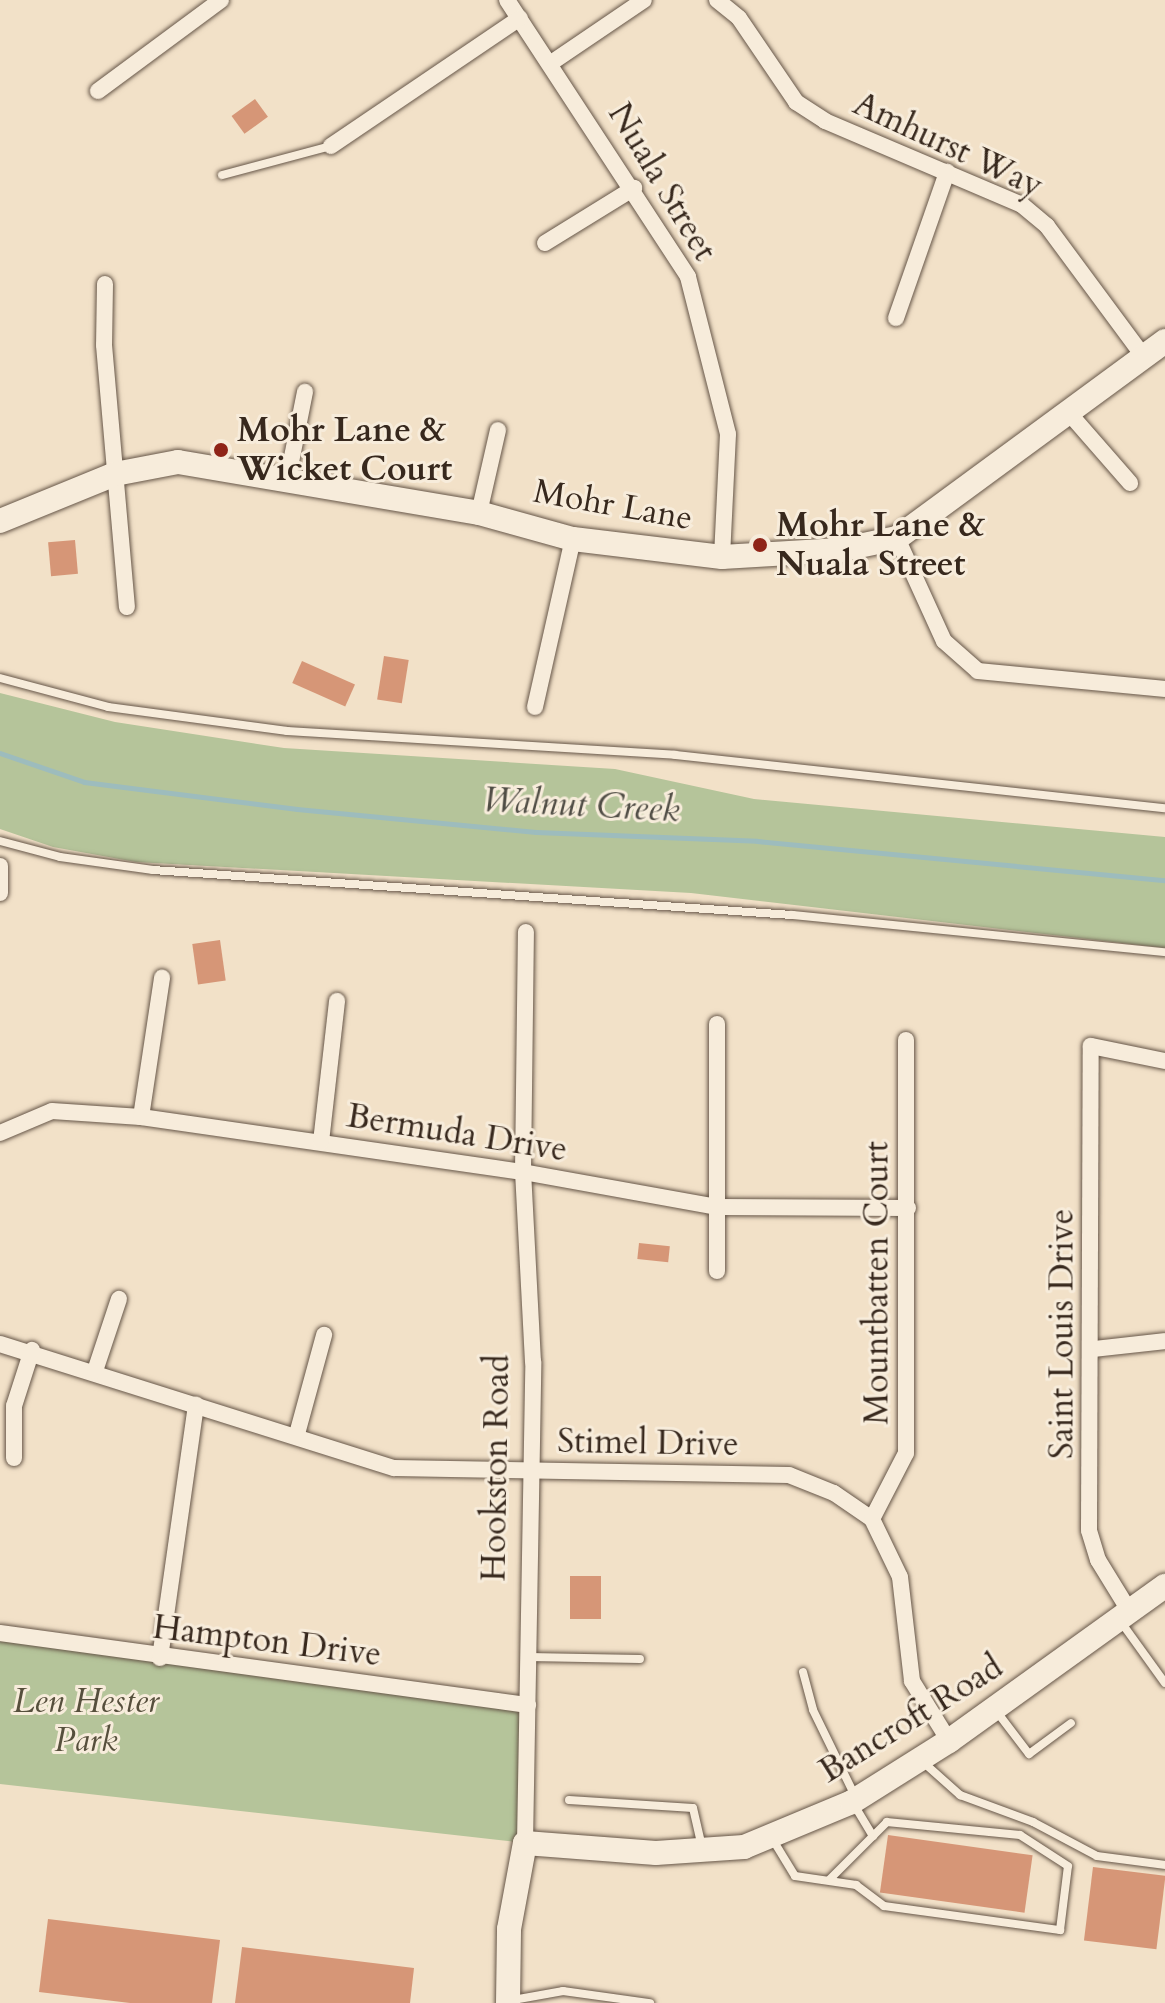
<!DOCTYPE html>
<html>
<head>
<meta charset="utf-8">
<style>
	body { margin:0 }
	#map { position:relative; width:1165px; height:2003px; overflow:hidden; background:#f2e1c8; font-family:Cardo,serif }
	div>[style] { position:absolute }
	.green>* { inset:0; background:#b5c49a }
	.stream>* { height:5px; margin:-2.5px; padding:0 2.5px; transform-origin:2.5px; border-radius:2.5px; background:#9dbcbd }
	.building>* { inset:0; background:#d69677; transform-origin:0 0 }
	.roads { filter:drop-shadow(0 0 2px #665648) drop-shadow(0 0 2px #665648) }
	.lane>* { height:8px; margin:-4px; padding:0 4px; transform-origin:4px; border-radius:4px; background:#f7ecdb }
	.street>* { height:16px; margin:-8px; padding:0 8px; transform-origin:8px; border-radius:8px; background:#f7ecdb }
	.secondary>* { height:24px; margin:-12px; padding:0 12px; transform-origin:12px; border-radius:12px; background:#f7ecdb }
	.dots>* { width:22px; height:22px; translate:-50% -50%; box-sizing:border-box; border:4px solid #f7ecdb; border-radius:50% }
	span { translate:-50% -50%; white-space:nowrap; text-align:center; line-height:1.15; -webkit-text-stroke:6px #f7ecdb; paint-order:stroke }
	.street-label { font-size:34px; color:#37281d }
	.poi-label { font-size:34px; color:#37281d; font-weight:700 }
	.left { translate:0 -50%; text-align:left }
	.park-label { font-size:34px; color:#564f3c; font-style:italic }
	.water-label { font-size:36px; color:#504d45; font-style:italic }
</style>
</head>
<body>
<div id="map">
	<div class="green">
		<i style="clip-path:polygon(0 693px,115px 722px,284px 748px,615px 769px,754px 799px,1165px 837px,1165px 948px,691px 893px,136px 862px,53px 847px,0 829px)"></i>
		<i style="clip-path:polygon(0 1632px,528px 1705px,525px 1843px,0 1784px)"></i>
	</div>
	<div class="stream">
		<i style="left:0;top:753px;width:89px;rotate:19deg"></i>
		<i style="left:84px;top:782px;width:215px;rotate:7.2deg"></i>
		<i style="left:297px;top:809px;width:240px;rotate:5.5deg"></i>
		<i style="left:536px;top:832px;width:221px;rotate:2.3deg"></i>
		<i style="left:757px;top:841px;width:410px;rotate:5.5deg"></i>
	</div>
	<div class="building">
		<i style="left:255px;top:99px;width:22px;height:29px;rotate:54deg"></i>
		<i style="left:75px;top:540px;width:34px;height:27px;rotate:85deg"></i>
		<i style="left:384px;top:656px;width:25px;height:44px;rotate:9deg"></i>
		<i style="left:302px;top:661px;width:58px;height:24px;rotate:24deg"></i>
		<i style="left:220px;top:940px;width:41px;height:28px;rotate:82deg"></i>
		<i style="left:639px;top:1243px;width:31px;height:16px;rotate:6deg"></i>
		<i style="left:570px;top:1576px;width:31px;height:43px"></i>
		<i style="left:888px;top:1835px;width:146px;height:58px;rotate:8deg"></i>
		<i style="left:1093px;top:1867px;width:73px;height:74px;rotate:7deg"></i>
		<i style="clip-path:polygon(48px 1919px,220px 1940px,212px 2003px,130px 2003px,39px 1992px)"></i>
		<i style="clip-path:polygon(242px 1947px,414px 1968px,410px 2003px,235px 2003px)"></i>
	</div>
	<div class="roads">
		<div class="lane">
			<i style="left:222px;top:175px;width:113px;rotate:-14.9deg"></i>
			<i style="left:0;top:678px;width:112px;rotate:15deg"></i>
			<i style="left:108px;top:707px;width:181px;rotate:7.6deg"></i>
			<i style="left:287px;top:731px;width:389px;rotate:3.5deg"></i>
			<i style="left:675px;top:755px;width:493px;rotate:6.2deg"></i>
			<i style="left:0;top:841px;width:62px;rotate:14.9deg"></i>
			<i style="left:60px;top:857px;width:94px;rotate:8deg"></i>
			<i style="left:153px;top:870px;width:641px;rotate:4.03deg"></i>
			<i style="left:792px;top:915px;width:375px;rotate:5.7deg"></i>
			<i style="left:1121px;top:1622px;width:75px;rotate:54.2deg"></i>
			<i style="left:529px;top:1657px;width:111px;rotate:1deg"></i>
			<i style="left:803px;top:1672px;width:39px;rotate:75deg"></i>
			<i style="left:813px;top:1710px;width:98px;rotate:64deg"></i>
			<i style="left:997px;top:1712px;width:53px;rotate:52.7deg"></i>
			<i style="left:1029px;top:1754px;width:52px;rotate:-36.4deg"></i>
			<i style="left:923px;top:1762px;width:50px;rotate:41.7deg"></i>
			<i style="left:960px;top:1795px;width:78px;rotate:20.3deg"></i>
			<i style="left:1033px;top:1822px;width:72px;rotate:28deg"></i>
			<i style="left:1097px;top:1856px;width:69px;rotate:7.5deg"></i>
			<i style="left:569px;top:1800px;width:124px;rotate:3.7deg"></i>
			<i style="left:693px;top:1808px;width:39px;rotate:77deg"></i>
			<i style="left:853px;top:1803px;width:39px;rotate:59deg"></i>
			<i style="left:773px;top:1840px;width:42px;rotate:58.6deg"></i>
			<i style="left:795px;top:1876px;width:62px;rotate:8.4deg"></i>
			<i style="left:856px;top:1885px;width:35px;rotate:37deg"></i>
			<i style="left:884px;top:1906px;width:178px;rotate:7.8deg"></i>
			<i style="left:1060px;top:1930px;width:64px;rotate:-82.9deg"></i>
			<i style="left:1068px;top:1866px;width:57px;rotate:-147.1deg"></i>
			<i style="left:1020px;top:1835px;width:134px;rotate:-174.4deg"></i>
			<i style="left:887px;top:1822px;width:82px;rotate:135deg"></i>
			<i style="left:513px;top:2000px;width:51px;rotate:-10.2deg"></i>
			<i style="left:563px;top:1991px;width:88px;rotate:7.9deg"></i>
		</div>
		<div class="street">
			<i style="left:507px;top:0;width:331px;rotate:56.8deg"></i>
			<i style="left:688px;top:277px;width:162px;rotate:75.7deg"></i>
			<i style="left:728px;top:434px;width:123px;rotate:92.8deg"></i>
			<i style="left:717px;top:0;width:28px;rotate:39deg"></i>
			<i style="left:739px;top:18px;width:102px;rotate:55.8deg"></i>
			<i style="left:796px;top:102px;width:35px;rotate:33deg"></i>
			<i style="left:825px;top:121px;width:214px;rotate:23.1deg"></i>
			<i style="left:1022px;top:205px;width:33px;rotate:40deg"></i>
			<i style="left:1047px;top:226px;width:163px;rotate:53.5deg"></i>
			<i style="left:551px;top:63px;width:112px;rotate:-34.1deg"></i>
			<i style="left:98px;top:91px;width:153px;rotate:-36.5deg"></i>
			<i style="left:331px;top:146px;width:228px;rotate:-34.1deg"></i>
			<i style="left:545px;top:243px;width:105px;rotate:-31.7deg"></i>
			<i style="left:105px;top:284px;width:61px;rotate:90.9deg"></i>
			<i style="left:104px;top:345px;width:263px;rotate:85deg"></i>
			<i style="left:896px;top:318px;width:155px;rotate:-70.7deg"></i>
			<i style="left:1069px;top:413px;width:93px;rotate:48.9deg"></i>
			<i style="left:287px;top:482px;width:92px;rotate:-78.7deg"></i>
			<i style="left:479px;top:513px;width:85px;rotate:-77.1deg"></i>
			<i style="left:897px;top:538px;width:113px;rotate:65.5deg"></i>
			<i style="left:944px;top:641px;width:45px;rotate:41.4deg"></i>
			<i style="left:978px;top:671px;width:188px;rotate:5.5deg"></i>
			<i style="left:535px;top:707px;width:172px;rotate:-77.3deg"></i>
			<i style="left:0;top:866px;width:27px;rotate:90deg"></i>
			<i style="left:717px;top:1024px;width:247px;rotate:90deg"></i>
			<i style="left:141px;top:1117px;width:141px;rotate:-81.4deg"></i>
			<i style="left:0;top:1133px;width:56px;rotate:-22.9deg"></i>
			<i style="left:52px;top:1111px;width:89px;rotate:3.9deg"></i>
			<i style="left:141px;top:1117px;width:386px;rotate:8.2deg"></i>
			<i style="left:523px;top:1172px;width:198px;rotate:10.2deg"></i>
			<i style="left:718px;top:1207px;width:190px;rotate:0.3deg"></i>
			<i style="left:321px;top:1142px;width:142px;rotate:-83.5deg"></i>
			<i style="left:0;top:1344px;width:413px;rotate:17.5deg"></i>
			<i style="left:394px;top:1468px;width:395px;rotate:1deg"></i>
			<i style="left:789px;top:1475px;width:48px;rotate:21.8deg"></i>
			<i style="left:834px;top:1493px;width:46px;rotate:34.4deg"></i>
			<i style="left:872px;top:1519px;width:64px;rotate:64.2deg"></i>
			<i style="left:900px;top:1577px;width:105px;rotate:83.4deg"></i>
			<i style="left:912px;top:1681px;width:70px;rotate:58.3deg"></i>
			<i style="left:1094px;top:1349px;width:71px;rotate:-6.4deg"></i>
			<i style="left:95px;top:1371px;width:76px;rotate:-71.6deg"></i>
			<i style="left:297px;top:1434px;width:103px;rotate:-74.7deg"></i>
			<i style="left:14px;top:1458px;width:52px;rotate:-90deg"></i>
			<i style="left:14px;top:1406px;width:59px;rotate:-72.2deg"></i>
			<i style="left:872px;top:1519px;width:74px;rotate:-62.7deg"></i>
			<i style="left:906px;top:1453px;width:413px;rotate:-90deg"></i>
			<i style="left:1130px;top:1612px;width:61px;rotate:-121.6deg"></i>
			<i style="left:1098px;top:1560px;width:31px;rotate:-107deg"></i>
			<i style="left:1089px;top:1530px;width:484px;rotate:-89.8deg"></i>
			<i style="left:1091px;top:1046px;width:76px;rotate:11.5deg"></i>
			<i style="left:0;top:1633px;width:533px;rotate:7.77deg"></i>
			<i style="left:160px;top:1658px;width:256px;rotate:-81.9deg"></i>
			<i style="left:525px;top:1843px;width:481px;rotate:-89deg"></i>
			<i style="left:533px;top:1362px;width:190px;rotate:-93deg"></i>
			<i style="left:523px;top:1172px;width:240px;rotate:-89.3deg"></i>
		</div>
		<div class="secondary">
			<i style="left:0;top:521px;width:124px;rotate:-22.2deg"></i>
			<i style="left:115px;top:474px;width:64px;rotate:-10.8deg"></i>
			<i style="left:178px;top:462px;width:305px;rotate:9.6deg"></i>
			<i style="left:479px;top:513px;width:98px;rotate:15.5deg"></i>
			<i style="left:573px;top:539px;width:150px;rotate:6.9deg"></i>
			<i style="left:722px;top:557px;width:118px;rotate:-3.4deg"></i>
			<i style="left:840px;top:550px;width:58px;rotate:-11.9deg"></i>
			<i style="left:897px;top:538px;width:333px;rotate:-36.3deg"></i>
			<i style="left:508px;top:2003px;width:74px;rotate:-89.2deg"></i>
			<i style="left:509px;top:1929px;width:87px;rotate:-79.5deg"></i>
			<i style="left:525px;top:1843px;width:131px;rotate:4.4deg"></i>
			<i style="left:656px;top:1853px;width:88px;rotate:-3.9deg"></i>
			<i style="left:744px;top:1847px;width:117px;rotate:-22.6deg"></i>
			<i style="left:852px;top:1802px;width:115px;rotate:-32.2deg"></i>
			<i style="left:949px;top:1741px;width:266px;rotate:-35.7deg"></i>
		</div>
	</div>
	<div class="dots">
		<i style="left:221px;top:450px;background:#8f2418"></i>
		<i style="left:760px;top:545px;background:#8f2418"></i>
	</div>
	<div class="street-label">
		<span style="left:948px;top:145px;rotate:25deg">Amhurst Way</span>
		<span style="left:662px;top:182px;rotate:59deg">Nuala Street</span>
		<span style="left:613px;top:505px;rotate:10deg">Mohr Lane</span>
		<span style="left:457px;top:1133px;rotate:9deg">Bermuda Drive</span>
		<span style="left:877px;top:1283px;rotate:-90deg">Mountbatten Court</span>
		<span style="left:1062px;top:1334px;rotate:-90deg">Saint Louis Drive</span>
		<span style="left:648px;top:1443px;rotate:1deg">Stimel Drive</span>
		<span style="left:496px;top:1468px;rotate:-89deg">Hookston Road</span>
		<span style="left:267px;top:1641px;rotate:7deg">Hampton Drive</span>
		<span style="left:911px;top:1719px;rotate:-32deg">Bancroft Road</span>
	</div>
	<div class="poi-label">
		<span class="left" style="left:237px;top:450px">Mohr Lane &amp;<br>Wicket Court</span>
		<span class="left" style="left:776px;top:545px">Mohr Lane &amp;<br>Nuala Street</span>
	</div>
	<div class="park-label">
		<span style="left:86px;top:1721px">Len Hester<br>Park</span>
	</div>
	<div class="water-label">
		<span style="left:581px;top:805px;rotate:3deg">Walnut Creek</span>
	</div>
</div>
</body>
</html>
